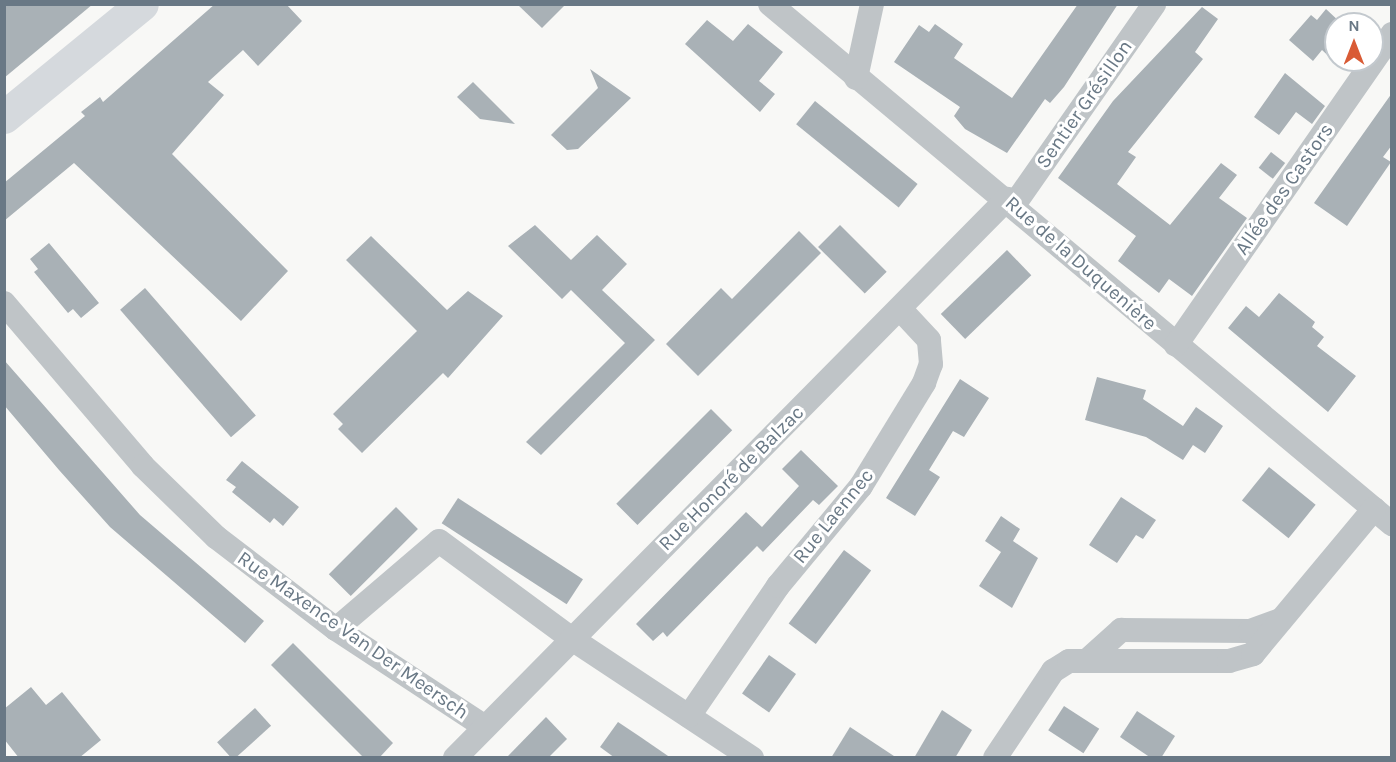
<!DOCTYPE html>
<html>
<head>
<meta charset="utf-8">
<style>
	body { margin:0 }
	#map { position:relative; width:1396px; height:762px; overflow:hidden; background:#f8f8f6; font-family:Karla,sans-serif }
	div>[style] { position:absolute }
	.building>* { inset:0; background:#a9b1b6; transform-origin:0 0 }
	.street>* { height:24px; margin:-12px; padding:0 12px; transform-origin:12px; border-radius:12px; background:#bfc4c7 }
	.secondary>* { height:33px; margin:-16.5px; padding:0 16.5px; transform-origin:16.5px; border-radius:16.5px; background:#d5d9dd }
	span { translate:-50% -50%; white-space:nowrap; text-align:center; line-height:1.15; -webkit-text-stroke:6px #fff; paint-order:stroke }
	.street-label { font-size:20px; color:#697885 }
	.frame { position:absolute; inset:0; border:6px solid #697885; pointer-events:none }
	.north { position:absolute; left:1324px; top:12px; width:60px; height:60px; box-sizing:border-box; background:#fff; border:2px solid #c3c9ce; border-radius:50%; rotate:0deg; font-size:16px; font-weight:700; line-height:24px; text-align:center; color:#697885 }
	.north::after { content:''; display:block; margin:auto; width:21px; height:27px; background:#d95b35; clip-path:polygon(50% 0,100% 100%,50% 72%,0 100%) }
</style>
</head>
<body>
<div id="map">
	<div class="building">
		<i style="clip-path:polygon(4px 4px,93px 4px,4px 78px)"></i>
		<i style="clip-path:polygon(215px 4px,286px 4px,302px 21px,258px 66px,243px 50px,208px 82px,224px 95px,172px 154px,288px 271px,241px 321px,74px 163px,4px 221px,4px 183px,85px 116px,81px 112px,100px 97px,103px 102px)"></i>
		<i style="clip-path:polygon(517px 4px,566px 4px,542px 28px)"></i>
		<i style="clip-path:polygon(1078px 4px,1118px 4px,1064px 87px,1050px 103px,1045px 99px,1007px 153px,965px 129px,954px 116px,960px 107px,894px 62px,919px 25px,929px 32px,935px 24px,963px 44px,954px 58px,1012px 98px)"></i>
		<i style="clip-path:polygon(1202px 7px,1218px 19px,1195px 52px,1203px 59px,1128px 152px,1136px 157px,1117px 184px,1170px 225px,1221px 163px,1237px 175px,1219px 198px,1247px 218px,1192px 296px,1169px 279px,1159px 293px,1118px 261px,1136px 236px,1058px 178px,1113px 101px)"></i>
		<i style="clip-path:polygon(1326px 9px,1342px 24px,1336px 24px,1337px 64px,1322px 50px,1313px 61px,1289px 40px,1311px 15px,1317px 20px)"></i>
		<i style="clip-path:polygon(707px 20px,733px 41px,748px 24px,783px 52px,759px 81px,775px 94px,760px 112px,685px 44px)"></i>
		<i style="clip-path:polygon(590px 69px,631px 98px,578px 149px,567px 150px,551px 135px,598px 88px)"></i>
		<i style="clip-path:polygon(1285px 73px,1325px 106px,1312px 124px,1296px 112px,1279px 135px,1254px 117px)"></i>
		<i style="clip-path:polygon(473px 82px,515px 124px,480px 119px,457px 97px)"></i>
		<i style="clip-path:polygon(1392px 93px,1392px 145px,1383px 157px,1391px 162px,1347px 226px,1314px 203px)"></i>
		<i style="left:815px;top:101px;width:132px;height:30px;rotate:39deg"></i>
		<i style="left:1271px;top:152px;width:18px;height:20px;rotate:38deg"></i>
		<i style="clip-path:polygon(535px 225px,571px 260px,597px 235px,627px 264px,602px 290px,655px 340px,541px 455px,526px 442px,625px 343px,571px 290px,562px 299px,508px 246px)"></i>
		<i style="left:840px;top:225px;width:66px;height:31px;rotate:45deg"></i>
		<i style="clip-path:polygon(799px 231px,821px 253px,698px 376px,666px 344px,721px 288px,732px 299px)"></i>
		<i style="clip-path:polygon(371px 236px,447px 310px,468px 291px,503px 316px,448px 378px,443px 373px,362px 453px,338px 429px,343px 424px,333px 414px,417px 331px,346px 260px)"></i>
		<i style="clip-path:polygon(49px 243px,99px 303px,81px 318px,73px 309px,68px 313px,34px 272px,38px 269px,30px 259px)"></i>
		<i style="left:1007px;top:250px;width:35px;height:92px;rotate:46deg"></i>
		<i style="left:145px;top:288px;width:169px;height:33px;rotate:49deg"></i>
		<i style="clip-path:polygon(1279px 293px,1315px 322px,1312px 327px,1324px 337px,1317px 346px,1356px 376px,1328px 412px,1228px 328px,1246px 306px,1259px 317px)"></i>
		<i style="clip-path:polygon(4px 360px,140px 515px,264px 621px,245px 643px,110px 527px,59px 470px,4px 405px)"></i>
		<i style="clip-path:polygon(1097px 377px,1146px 390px,1143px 399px,1183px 426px,1196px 407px,1223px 426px,1205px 453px,1193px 445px,1183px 460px,1146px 437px,1085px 420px)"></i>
		<i style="clip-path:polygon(960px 379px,989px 398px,964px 437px,953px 431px,929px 470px,940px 477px,915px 516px,886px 498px)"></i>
		<i style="left:711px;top:409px;width:30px;height:134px;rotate:45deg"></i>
		<i style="clip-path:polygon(801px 450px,838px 486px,819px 505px,813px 500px,763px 552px,757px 546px,667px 637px,663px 632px,653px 641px,636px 624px,746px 512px,762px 527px,799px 486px,782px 469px)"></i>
		<i style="clip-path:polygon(242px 461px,299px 507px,283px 526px,274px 518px,270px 523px,232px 492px,236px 487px,226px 480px)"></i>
		<i style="left:1269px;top:467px;width:60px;height:43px;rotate:39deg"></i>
		<i style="clip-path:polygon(1121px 497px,1156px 520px,1143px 539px,1136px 535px,1117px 563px,1089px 545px)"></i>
		<i style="left:458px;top:498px;width:149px;height:30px;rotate:33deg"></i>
		<i style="left:396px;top:507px;width:31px;height:95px;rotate:45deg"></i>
		<i style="clip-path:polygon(1001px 516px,1020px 529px,1013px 541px,1038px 558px,1012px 608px,979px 586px,1001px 552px,985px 541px)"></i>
		<i style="left:844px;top:550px;width:34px;height:92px;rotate:37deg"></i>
		<i style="clip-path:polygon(293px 643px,393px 743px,379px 758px,364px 758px,271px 665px)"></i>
		<i style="left:769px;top:655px;width:33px;height:47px;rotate:35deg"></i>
		<i style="clip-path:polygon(31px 687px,46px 705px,62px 692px,101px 740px,79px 758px,19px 758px,4px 739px,4px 709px)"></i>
		<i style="left:1064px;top:706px;width:42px;height:29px;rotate:33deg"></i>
		<i style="left:255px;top:708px;width:24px;height:51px;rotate:48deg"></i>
		<i style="clip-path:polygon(942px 710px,972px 730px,955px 758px,914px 758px)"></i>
		<i style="clip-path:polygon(1137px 711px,1175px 736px,1161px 758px,1151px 758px,1120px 737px)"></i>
		<i style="clip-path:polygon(546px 717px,567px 739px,548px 758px,506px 758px)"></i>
		<i style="clip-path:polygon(618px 722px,639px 736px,671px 758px,615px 758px,600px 747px)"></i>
		<i style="clip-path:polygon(850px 727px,897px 758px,831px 758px)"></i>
	</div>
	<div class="street">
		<i style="left:770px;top:4px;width:811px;rotate:39.9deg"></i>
		<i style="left:856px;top:78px;width:76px;rotate:-77.8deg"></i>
		<i style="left:1014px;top:205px;width:245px;rotate:-55.1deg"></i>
		<i style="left:4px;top:303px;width:214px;rotate:49.5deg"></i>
		<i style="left:143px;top:466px;width:102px;rotate:44.2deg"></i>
		<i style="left:216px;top:537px;width:151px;rotate:37.5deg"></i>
		<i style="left:336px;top:629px;width:178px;rotate:33.3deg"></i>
		<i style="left:1176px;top:345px;width:379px;rotate:-55.2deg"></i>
		<i style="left:336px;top:629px;width:135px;rotate:-40.5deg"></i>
		<i style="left:439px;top:541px;width:165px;rotate:36.4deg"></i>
		<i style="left:572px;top:639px;width:216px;rotate:33.5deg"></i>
		<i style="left:1090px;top:658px;width:42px;rotate:-42.1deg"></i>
		<i style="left:1121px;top:630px;width:129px;rotate:0.4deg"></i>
		<i style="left:1250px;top:631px;width:33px;rotate:-20deg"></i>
		<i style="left:689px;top:716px;width:158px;rotate:-55.6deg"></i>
		<i style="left:778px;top:586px;width:130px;rotate:-50.3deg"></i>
		<i style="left:861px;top:486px;width:121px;rotate:-58.5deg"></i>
		<i style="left:924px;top:383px;width:20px;rotate:-70deg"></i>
		<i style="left:931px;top:364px;width:24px;rotate:-95deg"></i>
		<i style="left:929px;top:340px;width:41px;rotate:-133deg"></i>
		<i style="left:455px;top:758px;width:786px;rotate:-45.36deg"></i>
		<i style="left:995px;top:758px;width:105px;rotate:-56.3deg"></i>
		<i style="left:1053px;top:671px;width:19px;rotate:-32deg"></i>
		<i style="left:1069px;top:661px;width:160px"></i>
		<i style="left:1229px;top:661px;width:25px;rotate:-16deg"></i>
		<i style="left:1253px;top:654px;width:189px;rotate:-50.2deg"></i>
	</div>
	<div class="secondary">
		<i style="left:4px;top:117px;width:178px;rotate:-39.3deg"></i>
	</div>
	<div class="street-label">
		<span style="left:1084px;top:104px;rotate:-55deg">Sentier Grésillon</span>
		<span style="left:1284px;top:189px;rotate:-55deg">Allée des Castors</span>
		<span style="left:1081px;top:263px;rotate:41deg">Rue de la Duquenière</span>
		<span style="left:731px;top:478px;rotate:-45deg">Rue Honoré de Balzac</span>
		<span style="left:833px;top:516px;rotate:-51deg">Rue Laennec</span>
		<span style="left:353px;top:635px;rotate:35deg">Rue Maxence Van Der Meersch</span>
	</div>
	<div class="frame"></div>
	<div class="north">N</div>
</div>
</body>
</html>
